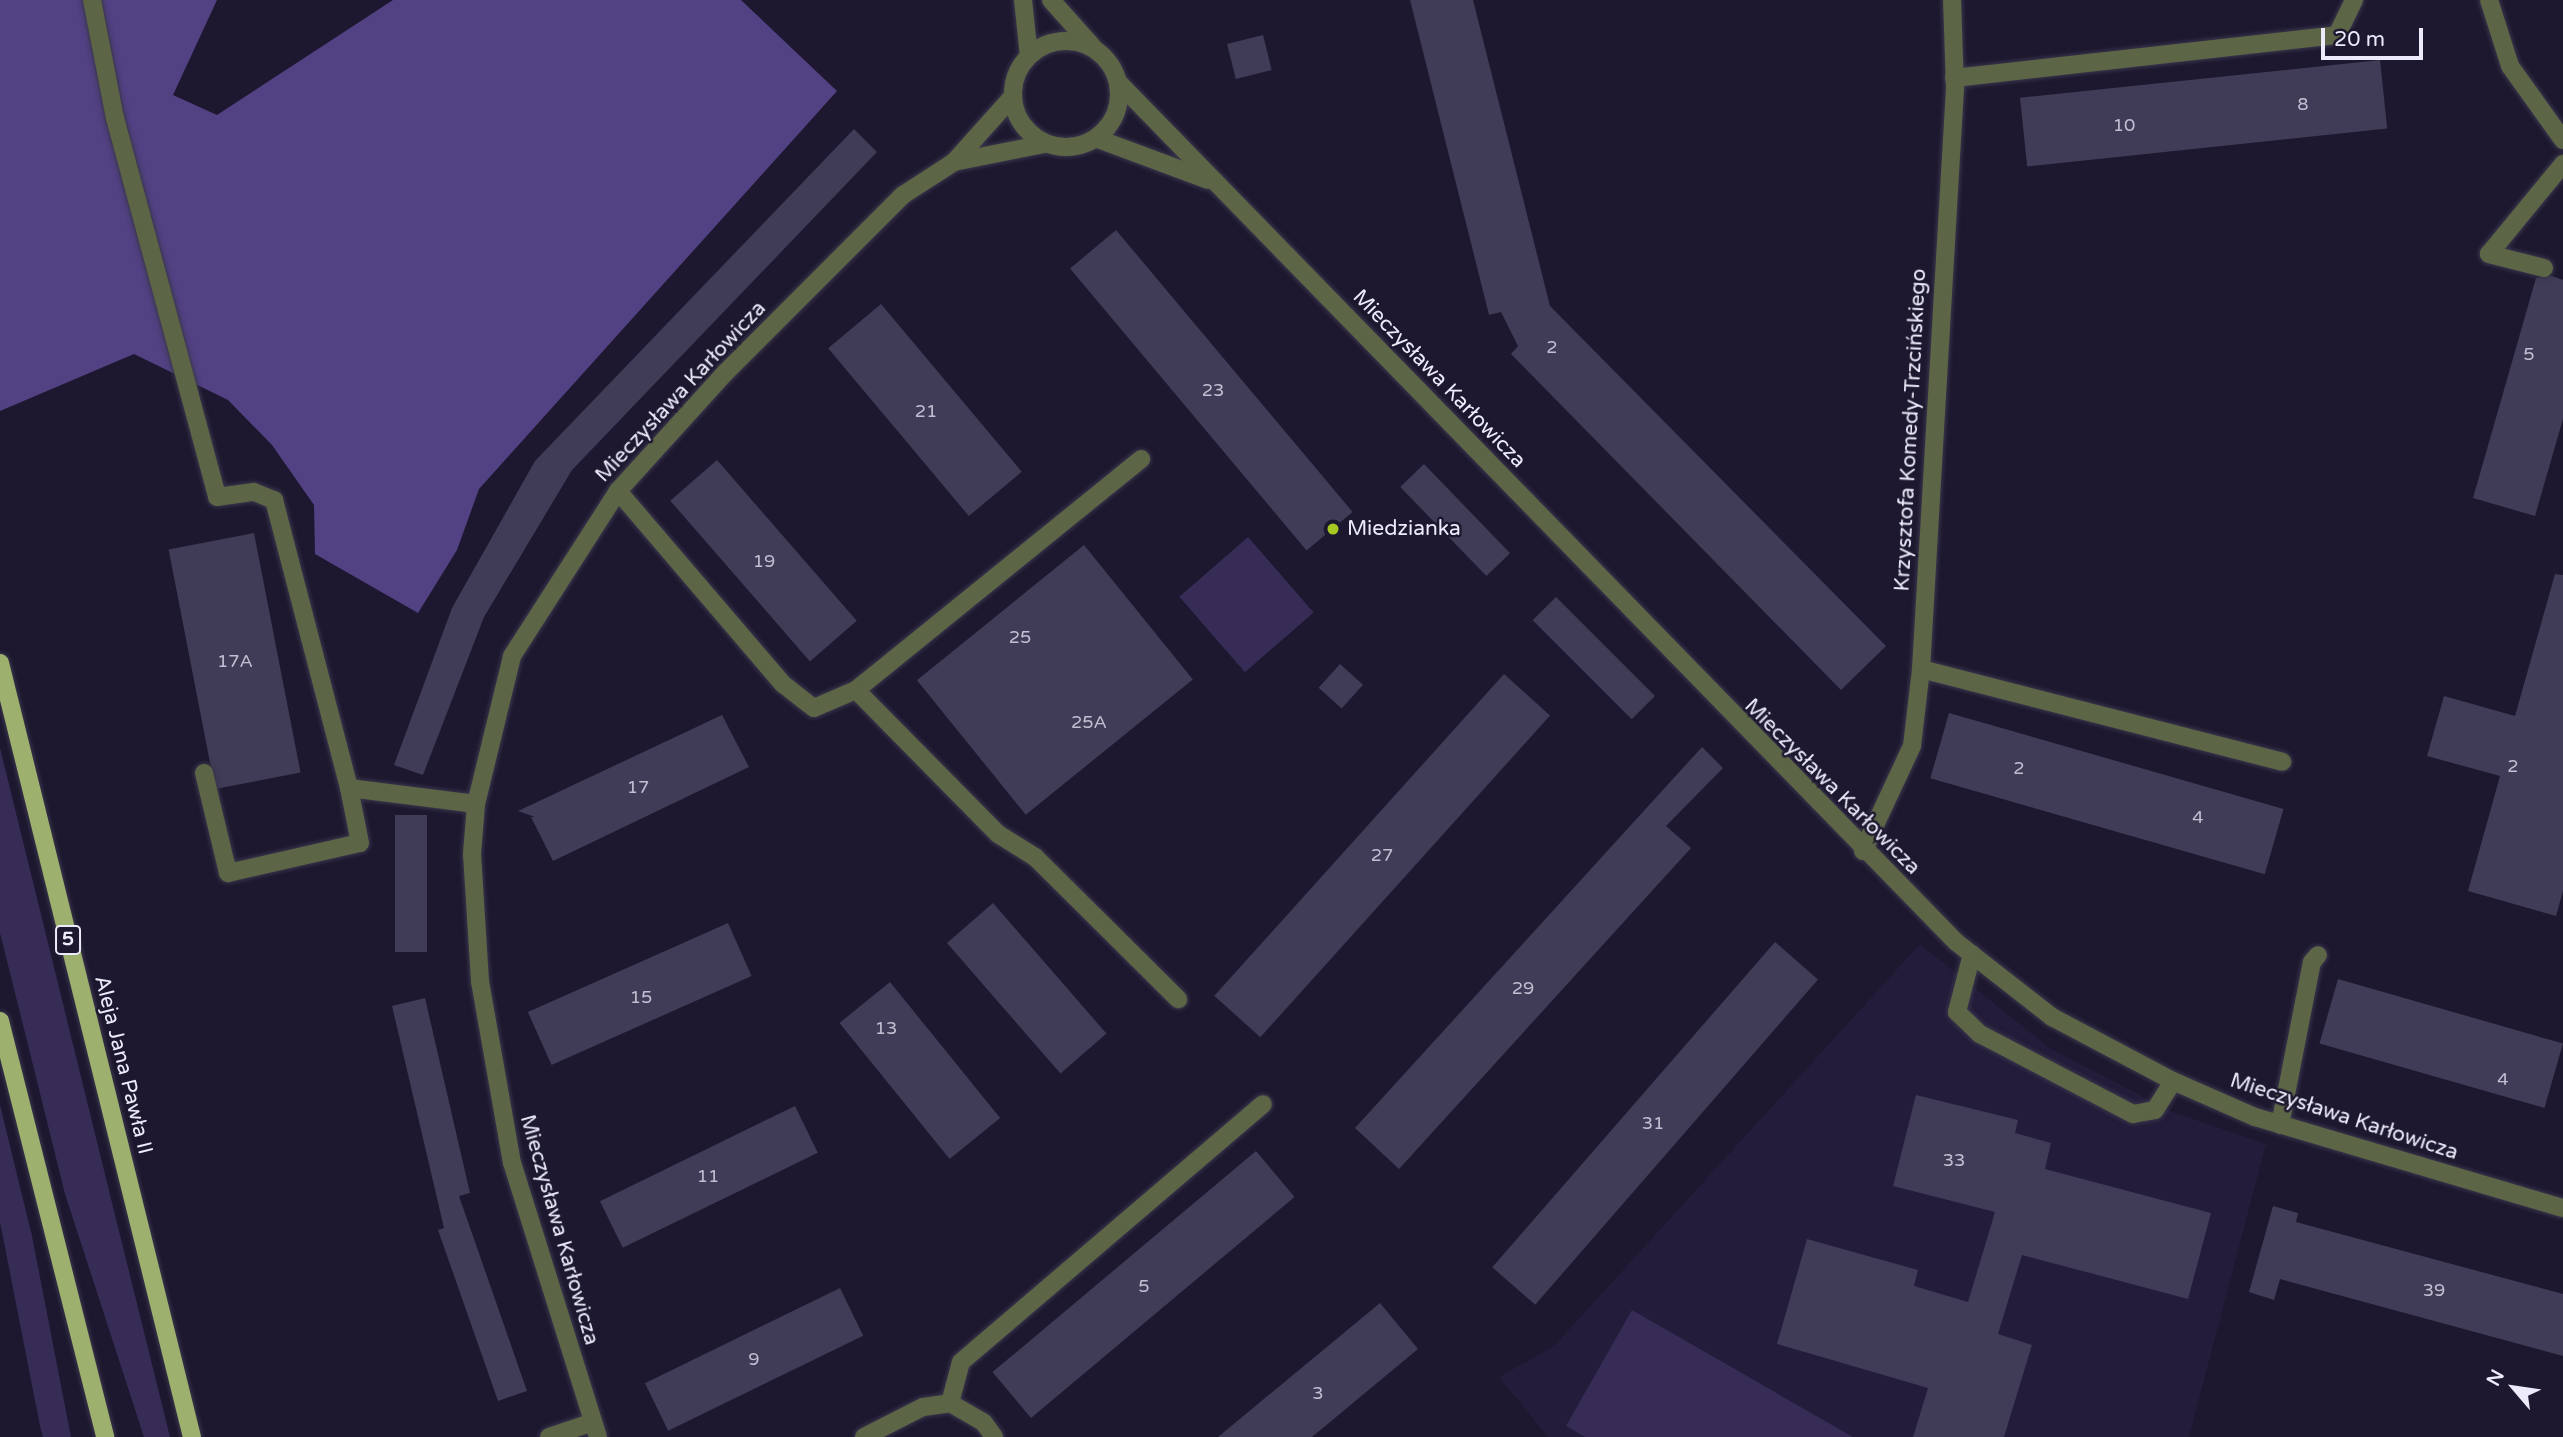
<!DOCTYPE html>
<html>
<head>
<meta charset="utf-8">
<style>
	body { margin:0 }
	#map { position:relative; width:2563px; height:1437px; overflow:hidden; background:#1d182f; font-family:"Varela Round",sans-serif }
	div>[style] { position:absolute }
	.built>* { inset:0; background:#231c3a }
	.green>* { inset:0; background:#362c56; transform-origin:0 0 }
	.forest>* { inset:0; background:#524183 }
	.building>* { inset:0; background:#403b56; transform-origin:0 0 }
	.roads { filter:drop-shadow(0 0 2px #3a364c) drop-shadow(0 0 2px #3a364c) }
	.minor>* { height:18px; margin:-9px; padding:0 9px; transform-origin:9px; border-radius:9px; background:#5c6546 }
	.minor>.ring { margin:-9px; padding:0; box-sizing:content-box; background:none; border:18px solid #5c6546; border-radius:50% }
	.major>* { height:18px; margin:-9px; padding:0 9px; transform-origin:9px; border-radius:9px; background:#9eb06e }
	.dots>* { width:19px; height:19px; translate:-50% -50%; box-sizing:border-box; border:4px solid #1d182f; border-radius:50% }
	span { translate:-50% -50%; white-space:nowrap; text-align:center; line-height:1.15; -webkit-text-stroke:5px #1d182f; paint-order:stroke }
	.number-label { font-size:18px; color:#c2bfd2 }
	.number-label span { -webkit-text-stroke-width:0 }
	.shield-label span { padding:2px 5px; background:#1d182f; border:2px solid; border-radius:5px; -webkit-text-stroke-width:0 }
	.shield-label { font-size:19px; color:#edebfb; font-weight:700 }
	.street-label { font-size:21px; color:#edebfb }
	.poi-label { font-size:21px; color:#edebfb }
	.left { translate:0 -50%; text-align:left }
	.north { position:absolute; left:2479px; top:1353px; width:70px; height:70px; -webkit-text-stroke:5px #1d182f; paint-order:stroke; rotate:299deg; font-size:19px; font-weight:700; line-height:28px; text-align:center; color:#edebfb }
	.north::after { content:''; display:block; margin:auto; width:24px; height:32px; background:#edebfb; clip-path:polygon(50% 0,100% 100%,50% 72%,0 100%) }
	.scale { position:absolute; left:2321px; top:28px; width:102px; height:32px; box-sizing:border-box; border:4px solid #edebfb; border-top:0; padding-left:9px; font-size:21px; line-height:24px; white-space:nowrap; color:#edebfb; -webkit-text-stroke:5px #1d182f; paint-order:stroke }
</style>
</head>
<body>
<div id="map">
	<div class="built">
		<i style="clip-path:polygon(1920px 944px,2051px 1049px,2173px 1112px,2266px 1144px,2189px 1437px,1548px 1437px,1499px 1377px,1554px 1346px)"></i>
	</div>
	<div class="green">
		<i style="left:1248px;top:537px;width:100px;height:91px;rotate:49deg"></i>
		<i style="clip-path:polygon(0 748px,117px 1223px,170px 1437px,144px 1437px,65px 1194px,22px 1021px,0 933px)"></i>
		<i style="clip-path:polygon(0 1105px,32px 1236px,71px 1437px,43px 1437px,40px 1426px,0 1222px)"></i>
		<i style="clip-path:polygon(1632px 1310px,1853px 1437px,1585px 1437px,1566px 1426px)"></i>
	</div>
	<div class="forest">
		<i style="clip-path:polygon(0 0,217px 0,173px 95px,217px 115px,393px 0,741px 0,837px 91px,479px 489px,457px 550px,418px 613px,315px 554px,314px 505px,272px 445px,228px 400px,134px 354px,0 411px)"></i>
	</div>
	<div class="building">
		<i style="clip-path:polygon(1410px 0,1473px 0,1550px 306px,1886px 646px,1841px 690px,1511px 354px,1518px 346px,1501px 312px,1489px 315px)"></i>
		<i style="left:1263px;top:35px;width:36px;height:37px;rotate:76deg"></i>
		<i style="left:2380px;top:60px;width:69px;height:362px;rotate:84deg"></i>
		<i style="clip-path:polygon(854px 129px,877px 152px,572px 470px,484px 617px,423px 775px,394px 765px,452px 608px,535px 461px)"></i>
		<i style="left:1116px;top:230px;width:368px;height:60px;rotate:50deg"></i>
		<i style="clip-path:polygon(2552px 276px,2563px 280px,2563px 419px,2535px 516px,2473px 498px,2536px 278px)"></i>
		<i style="left:881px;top:304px;width:219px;height:69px;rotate:50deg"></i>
		<i style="left:717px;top:460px;width:213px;height:62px;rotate:49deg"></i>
		<i style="left:1424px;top:464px;width:124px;height:33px;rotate:46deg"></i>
		<i style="left:254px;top:533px;width:244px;height:87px;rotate:79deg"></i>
		<i style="left:1084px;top:545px;width:173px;height:215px;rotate:51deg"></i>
		<i style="clip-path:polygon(2555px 574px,2563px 575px,2563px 891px,2556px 916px,2468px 891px,2500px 776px,2427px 756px,2444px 696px,2515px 716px)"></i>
		<i style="left:1556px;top:597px;width:140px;height:33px;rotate:45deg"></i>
		<i style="left:1340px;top:664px;width:31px;height:32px;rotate:42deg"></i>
		<i style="left:1504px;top:674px;width:62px;height:433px;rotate:42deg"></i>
		<i style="left:1949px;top:713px;width:348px;height:68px;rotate:16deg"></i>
		<i style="clip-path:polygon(722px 715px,749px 767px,553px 861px,531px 817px,535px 817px,518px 811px)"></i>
		<i style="clip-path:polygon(1702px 747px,1723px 768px,1666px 826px,1691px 848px,1399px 1169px,1355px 1128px)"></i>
		<i style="left:395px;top:815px;width:32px;height:137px"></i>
		<i style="left:993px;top:903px;width:173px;height:61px;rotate:49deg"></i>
		<i style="left:728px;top:923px;width:58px;height:219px;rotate:66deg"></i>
		<i style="left:1775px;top:942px;width:57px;height:431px;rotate:41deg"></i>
		<i style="left:2338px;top:979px;width:234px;height:67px;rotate:16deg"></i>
		<i style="left:890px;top:982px;width:175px;height:65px;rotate:51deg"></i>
		<i style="clip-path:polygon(425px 998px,470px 1193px,459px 1196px,527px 1391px,498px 1401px,438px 1230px,444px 1228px,392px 1006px)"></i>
		<i style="clip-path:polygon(1916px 1095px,2018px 1120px,2015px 1133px,2051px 1143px,2045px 1169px,2211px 1213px,2188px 1299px,2022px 1255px,1998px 1334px,2032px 1345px,2004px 1437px,1913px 1437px,1928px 1388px,1777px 1344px,1807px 1239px,1918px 1270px,1914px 1286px,1968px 1302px,1995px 1212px,1893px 1186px)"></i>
		<i style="left:795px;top:1106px;width:52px;height:217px;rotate:64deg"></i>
		<i style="left:1256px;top:1151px;width:60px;height:344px;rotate:50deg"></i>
		<i style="clip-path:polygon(2273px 1206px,2298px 1213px,2296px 1222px,2563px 1294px,2563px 1356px,2280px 1279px,2274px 1300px,2249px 1292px)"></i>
		<i style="left:840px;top:1288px;width:53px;height:217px;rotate:64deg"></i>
		<i style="clip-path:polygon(1380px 1303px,1418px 1349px,1312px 1437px,1218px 1437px)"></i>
	</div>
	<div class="roads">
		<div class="minor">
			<i style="left:92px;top:0;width:120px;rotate:79deg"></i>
			<i style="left:115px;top:118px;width:392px;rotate:74.9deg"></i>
			<i style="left:217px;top:497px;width:37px;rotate:-8deg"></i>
			<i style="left:254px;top:492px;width:22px;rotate:22deg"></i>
			<i style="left:274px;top:500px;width:298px;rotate:75.4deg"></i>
			<i style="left:1023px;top:0;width:56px;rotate:83.9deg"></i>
			<i style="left:1051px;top:0;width:62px;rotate:48.3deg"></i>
			<i style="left:2489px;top:0;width:69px;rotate:72.3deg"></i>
			<i style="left:2510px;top:66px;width:91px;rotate:54.4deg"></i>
			<i class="ring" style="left:1013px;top:41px;width:88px;height:88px"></i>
			<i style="left:1954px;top:78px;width:385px;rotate:-6.4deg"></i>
			<i style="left:2337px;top:35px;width:39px;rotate:-64deg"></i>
			<i style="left:1119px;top:83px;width:1199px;rotate:45.74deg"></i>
			<i style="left:1956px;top:942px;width:122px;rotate:38deg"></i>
			<i style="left:2052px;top:1017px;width:137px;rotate:27.9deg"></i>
			<i style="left:2173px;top:1081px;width:90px;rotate:23.7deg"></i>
			<i style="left:2255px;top:1117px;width:321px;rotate:16.5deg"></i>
			<i style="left:1098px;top:139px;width:117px;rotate:20.4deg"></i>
			<i style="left:954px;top:162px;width:89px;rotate:-48.2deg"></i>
			<i style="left:2544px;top:268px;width:57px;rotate:-165.7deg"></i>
			<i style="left:2489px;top:254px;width:117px;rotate:-50.6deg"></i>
			<i style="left:618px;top:491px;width:254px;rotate:49.5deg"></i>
			<i style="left:783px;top:684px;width:39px;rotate:38deg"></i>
			<i style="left:814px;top:708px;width:46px;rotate:-23.2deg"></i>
			<i style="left:856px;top:690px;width:367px;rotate:-39deg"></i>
			<i style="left:1921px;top:669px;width:373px;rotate:14.4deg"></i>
			<i style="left:856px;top:690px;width:202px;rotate:45.4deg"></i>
			<i style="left:998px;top:834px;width:44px;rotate:31.9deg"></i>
			<i style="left:1035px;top:857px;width:202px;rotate:44.8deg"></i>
			<i style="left:204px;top:773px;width:103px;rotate:76.5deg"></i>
			<i style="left:228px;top:873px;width:135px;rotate:-12.8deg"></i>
			<i style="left:360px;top:843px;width:56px;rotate:-101.3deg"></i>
			<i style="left:349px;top:788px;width:128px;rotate:7.2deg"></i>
			<i style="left:1863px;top:851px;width:116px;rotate:-65deg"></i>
			<i style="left:1912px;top:746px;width:78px;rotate:-83.3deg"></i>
			<i style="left:1921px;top:669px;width:581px;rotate:-86.65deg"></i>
			<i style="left:1955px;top:89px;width:89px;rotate:-91.9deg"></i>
			<i style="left:1972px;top:954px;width:60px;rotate:104.5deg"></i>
			<i style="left:1957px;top:1012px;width:32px;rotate:44deg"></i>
			<i style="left:1980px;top:1034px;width:173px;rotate:27.6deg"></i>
			<i style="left:2133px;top:1114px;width:22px;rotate:-10deg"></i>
			<i style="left:2155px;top:1110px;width:34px;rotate:-58deg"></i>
			<i style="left:2280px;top:1125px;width:166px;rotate:-78.9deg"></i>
			<i style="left:2312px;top:962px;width:9px;rotate:-49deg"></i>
			<i style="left:950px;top:1403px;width:42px;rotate:-75deg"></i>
			<i style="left:961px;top:1362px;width:397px;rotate:-40.5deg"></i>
			<i style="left:549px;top:1437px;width:46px;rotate:-18.8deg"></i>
			<i style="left:598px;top:1437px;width:287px;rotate:-107.4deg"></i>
			<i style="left:512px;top:1163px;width:185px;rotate:-100deg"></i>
			<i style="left:480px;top:981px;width:127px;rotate:-93.6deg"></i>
			<i style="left:472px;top:854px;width:50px;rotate:-85.4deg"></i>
			<i style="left:476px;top:804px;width:152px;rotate:-76.3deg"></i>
			<i style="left:512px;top:656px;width:196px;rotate:-57.3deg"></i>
			<i style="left:618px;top:491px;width:159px;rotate:-47.8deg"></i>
			<i style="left:725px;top:373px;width:252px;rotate:-45deg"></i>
			<i style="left:903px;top:195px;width:61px;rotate:-32.9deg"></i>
			<i style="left:954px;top:162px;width:92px;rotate:-11.3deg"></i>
			<i style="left:864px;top:1437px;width:66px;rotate:-27deg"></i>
			<i style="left:923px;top:1407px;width:27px;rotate:-8deg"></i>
			<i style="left:950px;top:1403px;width:39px;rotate:30deg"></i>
			<i style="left:984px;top:1423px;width:17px;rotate:54deg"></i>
		</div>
		<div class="major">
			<i style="left:0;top:663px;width:797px;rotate:76.07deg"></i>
			<i style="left:0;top:1021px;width:429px;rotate:75.8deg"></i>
		</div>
	</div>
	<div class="dots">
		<i style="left:1333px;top:529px;background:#a6c821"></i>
	</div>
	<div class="number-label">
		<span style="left:2303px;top:104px">8</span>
		<span style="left:2124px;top:125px">10</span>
		<span style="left:1552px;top:347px">2</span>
		<span style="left:2529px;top:354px">5</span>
		<span style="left:1213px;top:390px">23</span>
		<span style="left:926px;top:411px">21</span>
		<span style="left:764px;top:561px">19</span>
		<span style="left:1020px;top:637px">25</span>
		<span style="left:235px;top:661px">17A</span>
		<span style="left:1089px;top:722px">25A</span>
		<span style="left:2513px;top:766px">2</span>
		<span style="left:2019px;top:768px">2</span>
		<span style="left:638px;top:787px">17</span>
		<span style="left:2198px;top:817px">4</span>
		<span style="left:1382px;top:855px">27</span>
		<span style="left:1523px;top:988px">29</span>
		<span style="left:641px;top:997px">15</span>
		<span style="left:886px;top:1028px">13</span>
		<span style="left:2503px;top:1079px">4</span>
		<span style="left:1653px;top:1123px">31</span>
		<span style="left:1954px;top:1160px">33</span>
		<span style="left:708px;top:1176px">11</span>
		<span style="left:1144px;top:1286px">5</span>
		<span style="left:2434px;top:1290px">39</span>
		<span style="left:754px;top:1359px">9</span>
		<span style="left:1318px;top:1393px">3</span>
	</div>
	<div class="shield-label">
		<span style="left:68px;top:940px">5</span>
	</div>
	<div class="street-label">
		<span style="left:1439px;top:379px;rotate:46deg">Mieczysława Karłowicza</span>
		<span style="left:681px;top:392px;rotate:-47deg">Mieczysława Karłowicza</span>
		<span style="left:1911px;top:430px;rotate:-87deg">Krzysztofa Komedy-Trzcińskiego</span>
		<span style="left:1832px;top:787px;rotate:45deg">Mieczysława Karłowicza</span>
		<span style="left:123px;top:1065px;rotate:76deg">Aleja Jana Pawła II</span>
		<span style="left:2344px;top:1117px;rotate:18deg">Mieczysława Karłowicza</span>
		<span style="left:559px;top:1230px;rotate:74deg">Mieczysława Karłowicza</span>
	</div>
	<div class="poi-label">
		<span class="left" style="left:1347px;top:529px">Miedzianka</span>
	</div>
	<div class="north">N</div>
	<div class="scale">20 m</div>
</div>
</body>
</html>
